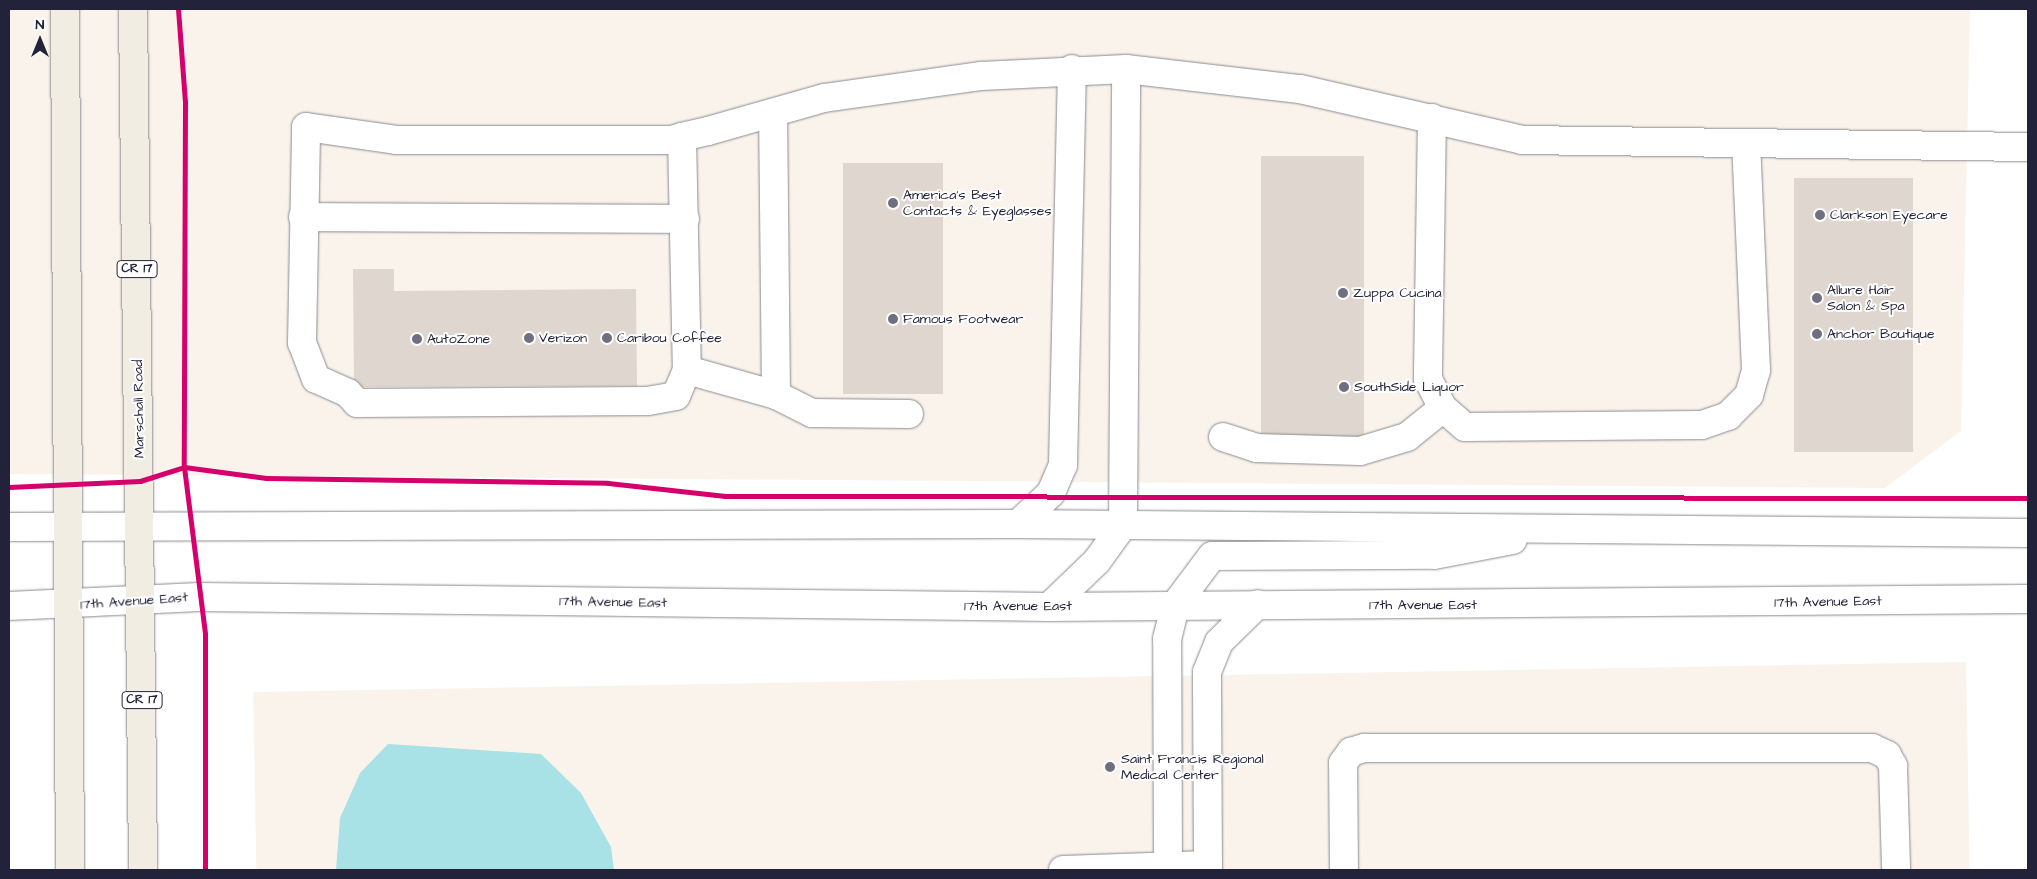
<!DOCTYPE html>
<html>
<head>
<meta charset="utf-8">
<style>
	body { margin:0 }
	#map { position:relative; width:2037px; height:879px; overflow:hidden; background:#fff; font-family:"Architects Daughter",sans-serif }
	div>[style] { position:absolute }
	.built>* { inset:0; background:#faf3ec; transform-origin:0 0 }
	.water>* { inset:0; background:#a8e1e6 }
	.building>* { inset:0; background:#dfd7cf; transform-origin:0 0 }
	.roads { filter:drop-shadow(0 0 1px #8a8a8f) drop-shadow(0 0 1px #8a8a8f) }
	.minor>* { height:28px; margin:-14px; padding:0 14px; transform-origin:14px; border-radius:14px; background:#fff }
	.highway>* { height:28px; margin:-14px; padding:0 14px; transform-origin:14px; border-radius:14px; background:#f1ede2 }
	.cycleway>* { height:5px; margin:-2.5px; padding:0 2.5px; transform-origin:2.5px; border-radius:2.5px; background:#d6006c }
	.dots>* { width:14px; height:14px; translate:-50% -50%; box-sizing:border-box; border:2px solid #fff; border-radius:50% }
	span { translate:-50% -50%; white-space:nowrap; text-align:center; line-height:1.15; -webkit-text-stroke:4px #fff; paint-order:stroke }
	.shield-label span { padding:1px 4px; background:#fff; border:1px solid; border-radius:4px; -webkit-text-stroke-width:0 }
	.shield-label { font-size:12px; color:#22223b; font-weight:700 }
	.poi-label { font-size:14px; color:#22223b }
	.left { translate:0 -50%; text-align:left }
	.street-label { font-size:14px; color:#22223b }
	.frame { position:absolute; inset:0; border:10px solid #22223b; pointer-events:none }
	.north { position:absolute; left:15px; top:15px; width:50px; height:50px; -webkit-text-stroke:4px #fff; paint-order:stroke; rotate:0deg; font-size:14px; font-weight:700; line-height:20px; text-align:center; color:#22223b }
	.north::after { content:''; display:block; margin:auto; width:18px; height:22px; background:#22223b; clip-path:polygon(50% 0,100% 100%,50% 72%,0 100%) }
</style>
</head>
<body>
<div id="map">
	<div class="built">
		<i style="clip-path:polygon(9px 9px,1970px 9px,1961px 431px,1885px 488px,9px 474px)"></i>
		<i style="left:1966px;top:662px;width:208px;height:1713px;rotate:89deg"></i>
	</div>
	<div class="water">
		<i style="clip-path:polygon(388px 744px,541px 754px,581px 793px,611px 847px,614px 870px,336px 870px,340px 818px,360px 773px)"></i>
	</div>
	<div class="building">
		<i style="left:1261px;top:156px;width:103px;height:282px"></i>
		<i style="left:843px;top:163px;width:100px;height:231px"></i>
		<i style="left:1913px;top:178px;width:274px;height:119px;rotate:90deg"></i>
		<i style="clip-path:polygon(353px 269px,394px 269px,394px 291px,636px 289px,637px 386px,354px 387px)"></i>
	</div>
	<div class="roads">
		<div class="minor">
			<i style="left:1432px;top:118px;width:261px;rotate:90.9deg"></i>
			<i style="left:1428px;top:379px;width:33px;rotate:63deg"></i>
			<i style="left:1443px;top:408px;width:29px;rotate:41deg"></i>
			<i style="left:1465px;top:427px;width:237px;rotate:-0.5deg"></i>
			<i style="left:1702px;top:425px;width:28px;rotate:-19deg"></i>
			<i style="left:1728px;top:416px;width:30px;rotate:-45deg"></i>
			<i style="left:1749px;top:395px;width:26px;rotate:-74deg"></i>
			<i style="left:1756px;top:370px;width:226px;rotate:-92.5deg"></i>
			<i style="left:682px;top:137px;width:233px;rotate:88.8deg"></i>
			<i style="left:687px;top:370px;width:28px;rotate:113deg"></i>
			<i style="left:676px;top:396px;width:28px;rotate:170deg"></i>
			<i style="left:648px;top:401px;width:291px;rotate:179.6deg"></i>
			<i style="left:357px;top:403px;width:13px;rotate:-132deg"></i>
			<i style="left:348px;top:393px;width:35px;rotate:-156deg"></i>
			<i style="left:316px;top:379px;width:39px;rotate:-111deg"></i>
			<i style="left:302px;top:343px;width:216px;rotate:-88.9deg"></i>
			<i style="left:306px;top:127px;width:91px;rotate:8.2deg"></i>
			<i style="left:396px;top:140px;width:276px"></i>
			<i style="left:672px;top:140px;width:10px;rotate:-17deg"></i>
			<i style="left:682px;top:137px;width:27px;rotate:-13deg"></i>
			<i style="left:708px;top:131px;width:121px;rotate:-15.9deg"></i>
			<i style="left:824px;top:98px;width:159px;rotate:-8deg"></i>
			<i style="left:981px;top:76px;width:145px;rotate:-2.8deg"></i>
			<i style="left:1126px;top:69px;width:175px;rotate:6.6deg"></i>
			<i style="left:1300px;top:89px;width:228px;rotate:12.9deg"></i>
			<i style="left:1522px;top:140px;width:506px;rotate:0.79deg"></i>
			<i style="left:303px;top:217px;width:382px;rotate:0.3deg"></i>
			<i style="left:687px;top:370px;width:92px;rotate:15.7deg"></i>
			<i style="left:776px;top:395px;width:282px;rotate:-90.6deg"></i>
			<i style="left:776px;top:395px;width:40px;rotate:26.6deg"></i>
			<i style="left:812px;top:413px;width:97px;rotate:0.6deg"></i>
			<i style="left:1223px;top:437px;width:35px;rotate:18deg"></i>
			<i style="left:1256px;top:448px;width:104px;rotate:1.7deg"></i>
			<i style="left:1360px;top:451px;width:49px;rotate:-16.6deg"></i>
			<i style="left:1407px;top:437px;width:46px;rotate:-38.9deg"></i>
			<i style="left:1018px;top:524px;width:45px;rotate:-43.2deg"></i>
			<i style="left:1051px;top:493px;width:30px;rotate:-67deg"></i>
			<i style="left:1063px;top:465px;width:396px;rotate:-88.7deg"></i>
			<i style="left:9px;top:527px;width:1009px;rotate:-0.17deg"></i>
			<i style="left:1018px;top:524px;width:1010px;rotate:0.51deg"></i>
			<i style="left:9px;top:606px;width:190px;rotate:-2.7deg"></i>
			<i style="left:199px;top:597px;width:850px;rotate:0.67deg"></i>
			<i style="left:1049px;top:607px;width:979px;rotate:-0.47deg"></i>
			<i style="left:1049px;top:607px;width:66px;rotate:-43.8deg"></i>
			<i style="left:1097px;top:561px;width:44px;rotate:-54.2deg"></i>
			<i style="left:1123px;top:525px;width:456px;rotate:-89.6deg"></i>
			<i style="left:1063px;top:870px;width:145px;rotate:-2deg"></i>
			<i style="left:1168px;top:870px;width:231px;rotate:-90.2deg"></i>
			<i style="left:1167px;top:639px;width:36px;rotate:-76deg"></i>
			<i style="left:1176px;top:604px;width:60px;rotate:-53.1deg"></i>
			<i style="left:1212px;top:556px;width:222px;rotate:-0.3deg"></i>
			<i style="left:1434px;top:555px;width:80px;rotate:-10.8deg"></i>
			<i style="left:1208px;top:870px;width:198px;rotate:-90.3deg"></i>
			<i style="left:1207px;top:672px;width:32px;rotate:-68deg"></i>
			<i style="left:1219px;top:642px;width:54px;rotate:-44.3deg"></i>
			<i style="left:1344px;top:870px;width:107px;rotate:-90.5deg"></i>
			<i style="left:1343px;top:763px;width:14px;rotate:-54deg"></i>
			<i style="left:1351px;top:752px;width:14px;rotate:-17deg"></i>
			<i style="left:1364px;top:748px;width:508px"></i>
			<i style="left:1872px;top:748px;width:17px;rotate:25deg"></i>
			<i style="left:1887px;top:755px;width:13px;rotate:61deg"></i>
			<i style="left:1893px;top:766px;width:104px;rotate:88.3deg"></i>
		</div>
		<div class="highway">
			<i style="left:65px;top:9px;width:861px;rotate:89.67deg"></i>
			<i style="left:133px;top:9px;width:861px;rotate:89.33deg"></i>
		</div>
	</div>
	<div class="cycleway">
		<i style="left:178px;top:9px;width:93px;rotate:85.7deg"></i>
		<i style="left:185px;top:102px;width:365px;rotate:90.2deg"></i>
		<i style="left:184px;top:467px;width:168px;rotate:82.8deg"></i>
		<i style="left:205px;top:634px;width:236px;rotate:90deg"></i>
		<i style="left:9px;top:487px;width:131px;rotate:-2.6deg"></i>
		<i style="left:140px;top:481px;width:46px;rotate:-17.7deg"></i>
		<i style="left:184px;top:467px;width:83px;rotate:7.6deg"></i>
		<i style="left:266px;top:478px;width:342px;rotate:0.8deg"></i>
		<i style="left:608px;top:483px;width:118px;rotate:6.3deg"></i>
		<i style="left:725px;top:496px;width:1303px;rotate:0.09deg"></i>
	</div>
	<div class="dots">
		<i style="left:893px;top:203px;background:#6f6f80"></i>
		<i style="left:1820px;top:215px;background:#6f6f80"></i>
		<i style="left:1343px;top:293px;background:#6f6f80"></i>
		<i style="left:1817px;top:298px;background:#6f6f80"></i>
		<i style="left:893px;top:319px;background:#6f6f80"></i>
		<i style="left:1817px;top:334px;background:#6f6f80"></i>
		<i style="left:529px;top:338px;background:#6f6f80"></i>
		<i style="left:607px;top:338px;background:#6f6f80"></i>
		<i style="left:417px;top:339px;background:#6f6f80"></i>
		<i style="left:1344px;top:387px;background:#6f6f80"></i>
		<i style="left:1110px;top:767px;background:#6f6f80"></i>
	</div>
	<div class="shield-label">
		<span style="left:137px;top:269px">CR 17</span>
		<span style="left:142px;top:700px">CR 17</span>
	</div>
	<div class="poi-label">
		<span class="left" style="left:903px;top:203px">America's Best<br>Contacts &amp; Eyeglasses</span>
		<span class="left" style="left:1830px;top:215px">Clarkson Eyecare</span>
		<span class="left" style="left:1827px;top:298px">Allure Hair<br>Salon &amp; Spa</span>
		<span class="left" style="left:1353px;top:293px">Zuppa Cucina</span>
		<span class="left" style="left:903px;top:319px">Famous Footwear</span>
		<span class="left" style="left:1827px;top:334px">Anchor Boutique</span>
		<span class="left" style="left:539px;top:338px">Verizon</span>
		<span class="left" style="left:617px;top:338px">Caribou Coffee</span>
		<span class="left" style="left:427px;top:339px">AutoZone</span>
		<span class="left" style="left:1354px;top:387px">SouthSide Liquor</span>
		<span class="left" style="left:1121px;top:767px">Saint Francis Regional<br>Medical Center</span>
	</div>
	<div class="street-label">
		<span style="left:139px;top:409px;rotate:-91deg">Marschall Road</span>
		<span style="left:134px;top:601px;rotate:-4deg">17th Avenue East</span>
		<span style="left:613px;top:602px;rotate:1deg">17th Avenue East</span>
		<span style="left:1828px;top:602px;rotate:-1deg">17th Avenue East</span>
		<span style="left:1423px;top:605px">17th Avenue East</span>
		<span style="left:1018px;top:606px">17th Avenue East</span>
	</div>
	<div class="frame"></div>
	<div class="north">N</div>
</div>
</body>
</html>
